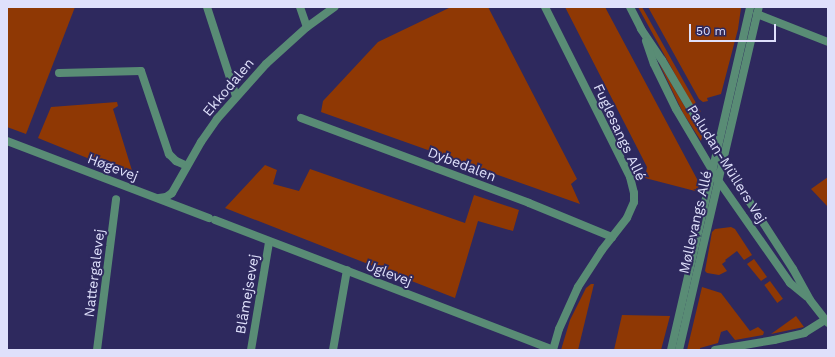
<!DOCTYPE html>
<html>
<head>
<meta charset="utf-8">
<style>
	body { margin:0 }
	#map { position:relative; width:835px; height:357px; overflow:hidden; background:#2e295e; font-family:"Work Sans",sans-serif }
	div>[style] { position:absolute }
	.green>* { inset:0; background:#8f3804; transform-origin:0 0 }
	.minor>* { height:8px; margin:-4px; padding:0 4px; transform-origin:4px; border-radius:4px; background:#598c75 }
	.tertiary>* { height:8px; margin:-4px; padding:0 4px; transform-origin:4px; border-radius:4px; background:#598c75 }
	span { translate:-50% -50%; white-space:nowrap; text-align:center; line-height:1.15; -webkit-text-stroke:4px #2e295e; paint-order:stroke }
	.street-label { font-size:14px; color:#dfe0fb }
	.frame { position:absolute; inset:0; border:8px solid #dfe0fb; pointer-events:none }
	.scale { position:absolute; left:689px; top:24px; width:87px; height:18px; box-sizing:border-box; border:2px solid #dfe0fb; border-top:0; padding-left:5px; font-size:12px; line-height:14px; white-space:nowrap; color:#dfe0fb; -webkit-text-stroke:3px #2e295e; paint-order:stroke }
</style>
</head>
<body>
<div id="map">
	<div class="green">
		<i style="clip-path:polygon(7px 7px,75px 7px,26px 134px,7px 127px)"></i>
		<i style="clip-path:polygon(451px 7px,488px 7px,577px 179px,571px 184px,580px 204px,321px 112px,323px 101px,378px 42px)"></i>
		<i style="clip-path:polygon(565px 7px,605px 7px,697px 179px,699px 192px,645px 178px,647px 167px)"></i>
		<i style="clip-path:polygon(638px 7px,642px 7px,701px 112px,693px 106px,682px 87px)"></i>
		<i style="clip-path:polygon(648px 7px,741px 8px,738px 29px,721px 94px,707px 98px,708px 101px,703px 102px,699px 99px)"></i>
		<i style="clip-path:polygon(658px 61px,702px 136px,701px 141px,683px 113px)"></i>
		<i style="clip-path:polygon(117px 102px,118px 106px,113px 109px,134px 177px,38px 138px,51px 107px)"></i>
		<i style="clip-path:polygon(265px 165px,277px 170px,273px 184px,299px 191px,310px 169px,465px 223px,474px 195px,519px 210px,513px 231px,478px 221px,455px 298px,225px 208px)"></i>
		<i style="clip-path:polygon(828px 177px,828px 207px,811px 189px)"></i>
		<i style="clip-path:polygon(731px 227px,735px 229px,752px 255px,744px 260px,737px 251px,725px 260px,726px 261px,722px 264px,727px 271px,719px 275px,707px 273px,705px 271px,712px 232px,715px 229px)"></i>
		<i style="clip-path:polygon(754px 259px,767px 277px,761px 281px,747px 264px)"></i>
		<i style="left:770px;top:281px;width:22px;height:7px;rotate:54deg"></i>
		<i style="clip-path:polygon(591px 284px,594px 284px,578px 350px,561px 350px,570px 320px,586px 288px)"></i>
		<i style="clip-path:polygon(702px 287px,721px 293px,750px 331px,758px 327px,764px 332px,763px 335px,735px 340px,727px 330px,721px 332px,718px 343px,700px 348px,700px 350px,687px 350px)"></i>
		<i style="clip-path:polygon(622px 315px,670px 316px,661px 350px,614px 350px)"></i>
		<i style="clip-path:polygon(796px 316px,804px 327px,771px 334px)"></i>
	</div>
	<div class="minor">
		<i style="left:207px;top:7px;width:94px;rotate:72deg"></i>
		<i style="left:300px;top:7px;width:21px;rotate:71deg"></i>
		<i style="left:545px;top:7px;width:190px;rotate:63.4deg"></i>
		<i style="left:630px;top:177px;width:16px;rotate:76deg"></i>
		<i style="left:634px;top:193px;width:9px;rotate:90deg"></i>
		<i style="left:634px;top:202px;width:17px;rotate:114deg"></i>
		<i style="left:627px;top:218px;width:41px;rotate:128deg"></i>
		<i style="left:602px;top:250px;width:44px;rotate:123deg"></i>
		<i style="left:578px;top:287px;width:46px;rotate:114.3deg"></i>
		<i style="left:559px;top:329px;width:22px;rotate:106deg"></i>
		<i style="left:757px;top:14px;width:76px;rotate:21.5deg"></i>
		<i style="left:59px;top:73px;width:82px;rotate:-1.4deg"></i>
		<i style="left:141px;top:71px;width:88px;rotate:71.4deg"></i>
		<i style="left:169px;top:154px;width:10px;rotate:45deg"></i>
		<i style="left:176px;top:161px;width:12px;rotate:24deg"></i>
		<i style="left:301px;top:118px;width:243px;rotate:20.4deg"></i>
		<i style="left:529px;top:203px;width:90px;rotate:22.3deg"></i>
		<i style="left:7px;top:141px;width:216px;rotate:20.9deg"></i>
		<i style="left:159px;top:198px;width:7px;rotate:-8deg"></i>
		<i style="left:166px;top:197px;width:7px;rotate:-34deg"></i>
		<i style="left:172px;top:193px;width:59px;rotate:-60.4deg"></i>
		<i style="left:201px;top:142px;width:28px;rotate:-55deg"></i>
		<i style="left:217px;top:119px;width:74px;rotate:-48.3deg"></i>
		<i style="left:266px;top:64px;width:55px;rotate:-42.1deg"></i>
		<i style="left:307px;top:27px;width:34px;rotate:-36deg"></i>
		<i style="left:215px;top:220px;width:362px;rotate:21deg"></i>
		<i style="left:97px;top:350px;width:152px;rotate:-82.8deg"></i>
		<i style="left:251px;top:350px;width:109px;rotate:-80.5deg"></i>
		<i style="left:333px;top:350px;width:81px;rotate:-80.1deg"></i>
		<i style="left:671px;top:350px;width:352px;rotate:-77deg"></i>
		<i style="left:679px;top:350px;width:352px;rotate:-76.9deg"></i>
		<i style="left:715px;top:350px;width:60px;rotate:-9.6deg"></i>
		<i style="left:774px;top:340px;width:31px;rotate:-13deg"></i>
		<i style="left:804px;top:333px;width:25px;rotate:-32deg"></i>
	</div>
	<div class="tertiary">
		<i style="left:630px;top:7px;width:25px;rotate:63deg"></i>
		<i style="left:641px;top:29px;width:37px;rotate:56deg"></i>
		<i style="left:662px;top:60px;width:85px;rotate:59.5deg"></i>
		<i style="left:705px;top:133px;width:162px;rotate:57.1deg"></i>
		<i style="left:793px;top:269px;width:35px;rotate:61deg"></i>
		<i style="left:810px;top:300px;width:29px;rotate:52deg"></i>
		<i style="left:646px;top:41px;width:24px;rotate:71deg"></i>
		<i style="left:654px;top:64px;width:50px;rotate:63.9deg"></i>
		<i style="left:676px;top:109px;width:82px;rotate:59.4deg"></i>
		<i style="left:718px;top:180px;width:126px;rotate:55deg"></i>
		<i style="left:790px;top:283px;width:22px;rotate:39deg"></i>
	</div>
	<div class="street-label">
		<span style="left:228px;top:87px;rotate:-50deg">Ekkodalen</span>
		<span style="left:620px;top:132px;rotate:65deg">Fuglesangs Allé</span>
		<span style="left:462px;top:164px;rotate:21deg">Dybedalen</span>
		<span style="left:727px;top:164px;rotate:58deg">Paludan-Müllers Vej</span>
		<span style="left:113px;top:167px;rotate:21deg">Høgevej</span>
		<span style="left:695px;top:222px;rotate:-77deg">Møllevangs Allé</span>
		<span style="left:94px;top:273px;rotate:-83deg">Nattergalevej</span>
		<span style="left:389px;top:273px;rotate:21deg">Uglevej</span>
		<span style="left:247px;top:294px;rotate:-80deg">Blåmejsevej</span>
	</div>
	<div class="frame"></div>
	<div class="scale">50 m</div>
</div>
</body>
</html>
